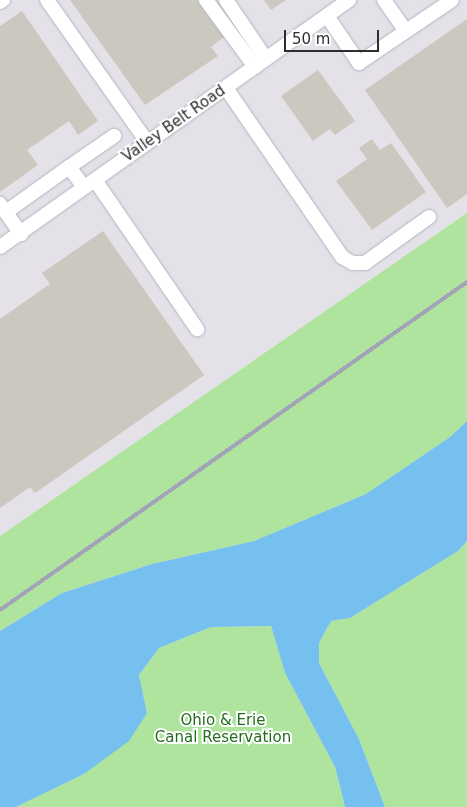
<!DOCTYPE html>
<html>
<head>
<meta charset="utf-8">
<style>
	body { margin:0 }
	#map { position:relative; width:467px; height:807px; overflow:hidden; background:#efeae1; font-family:"DejaVu Sans",sans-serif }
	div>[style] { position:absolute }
	.industrial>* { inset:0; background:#e4e1e8 }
	.green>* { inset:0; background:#aee49e }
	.water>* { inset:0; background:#76c0ef }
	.building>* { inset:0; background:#cbc8bf }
	.roads { filter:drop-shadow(0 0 1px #b4b5c1) drop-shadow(0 0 1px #b4b5c1) }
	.minor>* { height:14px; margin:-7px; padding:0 7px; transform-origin:7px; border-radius:7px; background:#fff }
	.rail>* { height:4px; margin:-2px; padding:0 2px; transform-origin:2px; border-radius:2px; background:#a3a3b7 }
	span { translate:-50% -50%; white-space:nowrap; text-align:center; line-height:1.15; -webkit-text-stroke:4px #fff; paint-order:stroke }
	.street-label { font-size:15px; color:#2e2e2e }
	.park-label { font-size:15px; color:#236d1c }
	.scale { position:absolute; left:284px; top:30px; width:95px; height:22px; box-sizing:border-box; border:2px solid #2e2e2e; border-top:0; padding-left:6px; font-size:15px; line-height:18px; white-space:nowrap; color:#2e2e2e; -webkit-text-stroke:4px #fff; paint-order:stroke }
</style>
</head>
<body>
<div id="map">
	<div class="industrial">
		<i style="clip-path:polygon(0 0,467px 0,467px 213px,0 536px)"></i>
	</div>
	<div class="green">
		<i style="clip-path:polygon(467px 213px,467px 421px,450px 437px,366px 494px,254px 541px,152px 564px,62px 593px,0 631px,0 536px)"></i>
		<i style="clip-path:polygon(467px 541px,467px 807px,385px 807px,359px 739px,319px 663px,319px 643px,331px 621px,350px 618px,458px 551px)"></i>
		<i style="clip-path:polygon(271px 626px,285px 673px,335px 767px,345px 807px,16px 807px,84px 774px,147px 713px,139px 675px,159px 648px,211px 627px)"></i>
	</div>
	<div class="water">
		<i style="clip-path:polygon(467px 421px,467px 541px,458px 551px,350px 618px,331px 621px,319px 643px,319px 663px,359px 739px,385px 807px,345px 807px,335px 767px,285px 673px,271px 626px,211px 627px,159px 648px,139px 675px,147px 713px,129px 741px,84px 774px,16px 807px,0 807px,0 631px,62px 593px,152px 564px,254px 541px,366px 494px,450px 437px)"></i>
	</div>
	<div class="building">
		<i style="clip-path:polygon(70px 0,197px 0,224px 37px,211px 47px,218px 56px,145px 105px)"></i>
		<i style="clip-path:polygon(264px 0,286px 0,271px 10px)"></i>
		<i style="clip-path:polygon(22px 11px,98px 121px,78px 135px,69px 121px,27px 150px,38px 165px,0 192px,0 26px)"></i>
		<i style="clip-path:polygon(467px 19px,467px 194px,447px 208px,365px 90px)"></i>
		<i style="clip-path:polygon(318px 70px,355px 121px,335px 135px,330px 129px,313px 141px,281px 96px)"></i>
		<i style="clip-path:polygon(372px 139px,380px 150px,391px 143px,426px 192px,372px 230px,336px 181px,367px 159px,359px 148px)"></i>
		<i style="clip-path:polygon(103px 231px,204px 375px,35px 493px,30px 487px,0 508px,0 319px,50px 284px,42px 273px)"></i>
	</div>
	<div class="roads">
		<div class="minor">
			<i style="left:47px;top:0;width:174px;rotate:54.8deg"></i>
			<i style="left:206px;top:0;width:83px;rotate:53.8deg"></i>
			<i style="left:226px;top:0;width:71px;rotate:55.9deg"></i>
			<i style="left:384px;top:0;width:38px;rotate:55deg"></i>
			<i style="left:0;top:2px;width:4px;rotate:-34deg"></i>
			<i style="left:327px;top:16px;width:57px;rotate:55.8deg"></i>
			<i style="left:359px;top:63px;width:112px;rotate:-34.1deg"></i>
			<i style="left:226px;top:88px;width:205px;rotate:55.5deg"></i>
			<i style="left:342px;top:257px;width:13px;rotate:29deg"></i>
			<i style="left:353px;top:263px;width:12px"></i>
			<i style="left:365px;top:263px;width:79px;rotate:-35.7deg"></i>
			<i style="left:95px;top:180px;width:181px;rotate:55.6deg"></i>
			<i style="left:84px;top:187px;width:25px;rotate:-127deg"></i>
			<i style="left:69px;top:167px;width:55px;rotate:-34.6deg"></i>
			<i style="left:0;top:204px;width:37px;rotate:55deg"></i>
			<i style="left:6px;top:212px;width:77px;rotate:-35.5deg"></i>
			<i style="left:0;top:247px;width:428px;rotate:-35.3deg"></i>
		</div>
	</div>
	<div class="rail">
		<i style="left:0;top:610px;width:571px;rotate:-35.08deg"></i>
	</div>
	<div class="street-label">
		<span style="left:174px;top:124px;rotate:-35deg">Valley Belt Road</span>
	</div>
	<div class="park-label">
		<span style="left:223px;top:729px">Ohio &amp; Erie<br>Canal Reservation</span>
	</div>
	<div class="scale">50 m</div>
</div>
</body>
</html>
